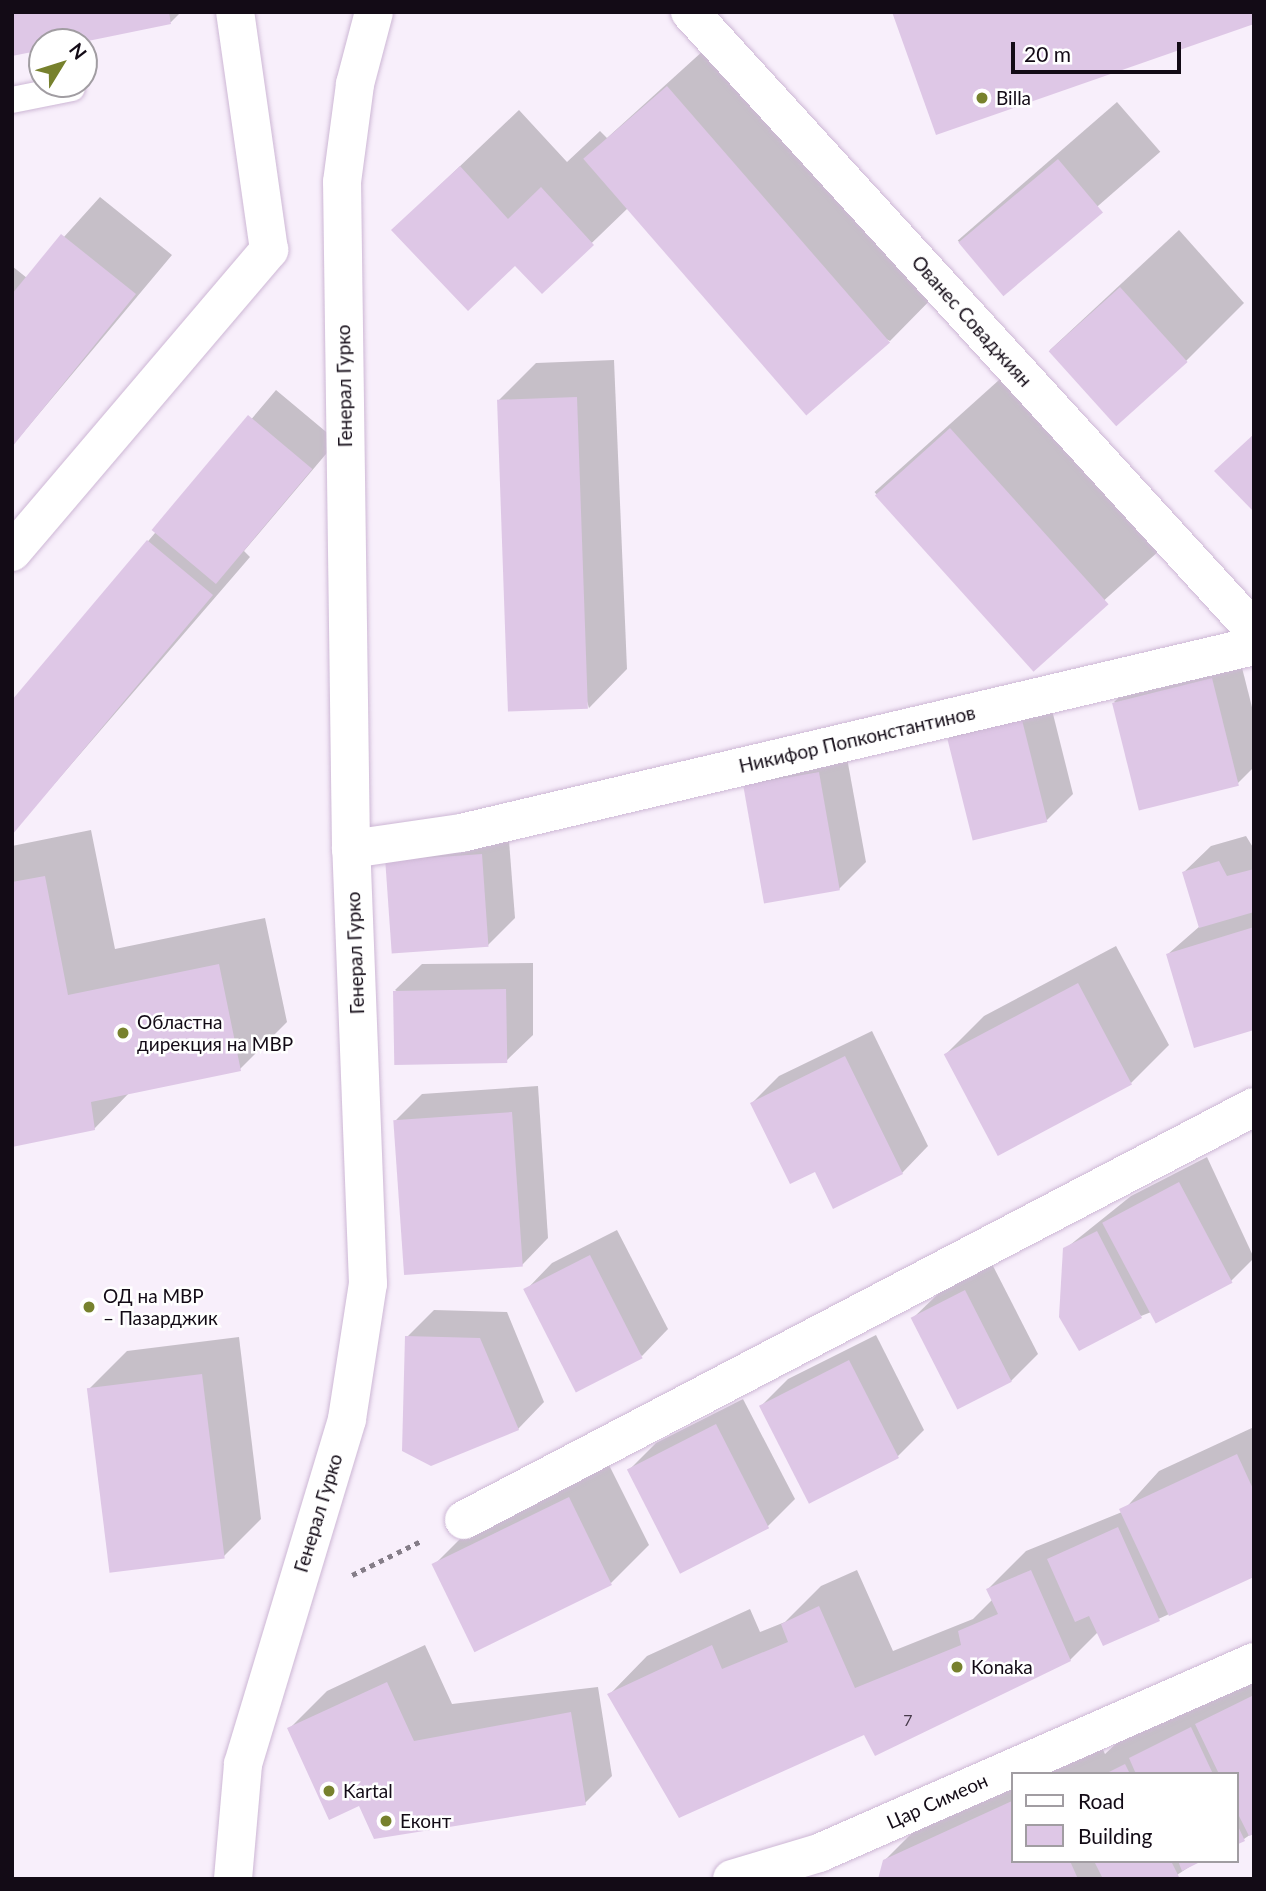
<!DOCTYPE html>
<html>
<head>
<meta charset="utf-8">
<style>
	body { margin:0 }
	#map { position:relative; width:1266px; height:1891px; overflow:hidden; background:#f8effb; font-family:Lato,sans-serif }
	div>[style] { position:absolute }
	.shadow>* { inset:0; background:#0003; transform-origin:0 0 }
	.building>* { inset:0; background:#dec7e6; transform-origin:0 0 }
	.path>* { height:4.5px; margin-top:-2.25px; transform-origin:0; background:repeating-linear-gradient(90deg,#857d88 0 5px,transparent 0 10px) }
	.roads { filter:drop-shadow(0 0 2px #cdb7d5) drop-shadow(0 0 2px #cdb7d5) }
	.service>* { height:26px; margin:-13px; padding:0 13px; transform-origin:13px; border-radius:13px; background:#fff }
	.pedestrian>* { height:38px; margin:-19px; padding:0 19px; transform-origin:19px; border-radius:19px; background:#fff }
	.minor>* { height:38px; margin:-19px; padding:0 19px; transform-origin:19px; border-radius:19px; background:#fff }
	.tertiary>* { height:38px; margin:-19px; padding:0 19px; transform-origin:19px; border-radius:19px; background:#fff }
	.dots>* { width:19px; height:19px; translate:-50% -50%; box-sizing:border-box; border:4px solid #fff; border-radius:50% }
	span { translate:-50% -50%; white-space:nowrap; text-align:center; line-height:1.15; -webkit-text-stroke:5px #fff; paint-order:stroke }
	.number-label { font-size:16px; color:#463a4a }
	.number-label span { -webkit-text-stroke-width:0 }
	.poi-label { font-size:19px; color:#130b16 }
	.left { translate:0 -50%; text-align:left }
	.street-label { font-size:19px; color:#130b16 }
	.frame { position:absolute; inset:0; border:14px solid #130b16; pointer-events:none }
	.legend { position:absolute; left:1011px; top:1772px; width:228px; height:91px; box-sizing:border-box; background:#fff; border:2px solid #a19da2; margin:0; padding:9px 12px; list-style:none; font-size:21px; color:#130b16 }
	.legend li { display:flex; align-items:center; gap:14px; height:35px }
	.legend b { width:35px; border:2px solid #a19da2 }
	.north { position:absolute; left:28px; top:28px; width:70px; height:70px; box-sizing:border-box; background:#fff; border:2px solid #a19da2; border-radius:50%; rotate:52deg; font-size:19px; font-weight:700; line-height:28px; text-align:center; color:#130b16 }
	.north::after { content:''; display:block; margin:auto; width:24px; height:32px; background:#77812d; clip-path:polygon(50% 0,100% 100%,50% 72%,0 100%) }
	.scale { position:absolute; left:1011px; top:42px; width:170px; height:32px; box-sizing:border-box; border:4px solid #130b16; border-top:0; padding-left:9px; font-size:21px; line-height:24px; white-space:nowrap; color:#130b16; -webkit-text-stroke:5px #fff; paint-order:stroke }
</style>
</head>
<body>
<div id="map">
	<div class="shadow">
		<i style="clip-path:polygon(12px 12px,181px 12px,171px 22px,42px 42px,42px 49px)"></i>
		<i style="clip-path:polygon(726px 30px,947px 283px,890px 341px,628px 208px,542px 291px,515px 264px,393px 230px,519px 110px,567px 162px,600px 131px,607px 138px)"></i>
		<i style="left:1117px;top:102px;width:66px;height:211px;rotate:49deg"></i>
		<i style="clip-path:polygon(100px 197px,172px 255px,12px 446px,12px 266px,27px 278px)"></i>
		<i style="clip-path:polygon(1179px 230px,1244px 303px,1186px 361px,1050px 350px)"></i>
		<i style="clip-path:polygon(614px 360px,627px 669px,589px 708px,498px 401px,536px 363px)"></i>
		<i style="left:1009px;top:371px;width:234px;height:181px;rotate:48deg"></i>
		<i style="clip-path:polygon(276px 390px,337px 441px,244px 551px,250px 557px,12px 833px,12px 702px)"></i>
		<i style="clip-path:polygon(1238px 652px,1254px 715px,1254px 767px,1237px 784px,1114px 702px,1141px 676px)"></i>
		<i style="clip-path:polygon(1048px 694px,1073px 794px,1046px 821px,949px 738px)"></i>
		<i style="clip-path:polygon(845px 747px,866px 862px,839px 889px,745px 787px,772px 760px)"></i>
		<i style="clip-path:polygon(508px 828px,515px 918px,488px 945px,386px 861px)"></i>
		<i style="clip-path:polygon(91px 830px,115px 949px,265px 918px,287px 1022px,240px 1069px,131px 1091px,94px 1129px,12px 1145px,12px 846px)"></i>
		<i style="clip-path:polygon(1246px 836px,1254px 849px,1254px 1028px,1168px 954px,1200px 926px,1184px 872px,1211px 846px)"></i>
		<i style="clip-path:polygon(1116px 946px,1169px 1045px,1131px 1083px,946px 1054px,984px 1016px)"></i>
		<i style="clip-path:polygon(533px 963px,533px 1035px,506px 1061px,395px 990px,422px 964px)"></i>
		<i style="clip-path:polygon(872px 1031px,928px 1146px,902px 1173px,815px 1169px,752px 1103px,779px 1076px)"></i>
		<i style="clip-path:polygon(538px 1086px,548px 1238px,522px 1265px,395px 1121px,422px 1094px)"></i>
		<i style="clip-path:polygon(1207px 1157px,1254px 1258px,1231px 1281px,1141px 1316px,1065px 1249px,1131px 1196px)"></i>
		<i style="clip-path:polygon(617px 1230px,668px 1329px,642px 1356px,526px 1290px,552px 1263px)"></i>
		<i style="clip-path:polygon(992px 1264px,1038px 1354px,1011px 1381px,959px 1407px,913px 1318px,940px 1292px)"></i>
		<i style="clip-path:polygon(434px 1310px,507px 1312px,544px 1402px,518px 1429px,407px 1337px)"></i>
		<i style="clip-path:polygon(876px 1335px,924px 1430px,897px 1457px,761px 1406px,788px 1379px)"></i>
		<i style="clip-path:polygon(239px 1337px,261px 1519px,223px 1557px,89px 1389px,127px 1351px)"></i>
		<i style="clip-path:polygon(743px 1399px,795px 1499px,768px 1526px,681px 1571px,629px 1470px,656px 1443px)"></i>
		<i style="clip-path:polygon(1254px 1427px,1254px 1575px,1104px 1644px,1098px 1632px,1070px 1660px,865px 1732px,610px 1694px,647px 1656px,750px 1609px,760px 1632px,785px 1622px,821px 1586px,857px 1570px,893px 1651px,973px 1619px,993px 1599px,988px 1589px,1026px 1551px,1122px 1512px,1159px 1471px)"></i>
		<i style="clip-path:polygon(607px 1461px,649px 1545px,611px 1583px,434px 1565px,472px 1527px)"></i>
		<i style="clip-path:polygon(425px 1645px,452px 1704px,598px 1687px,612px 1776px,585px 1803px,360px 1804px,289px 1729px,327px 1691px)"></i>
		<i style="clip-path:polygon(1254px 1667px,1254px 1832px,1244px 1839px,1236px 1843px,1236px 1774px,1012px 1774px,1012px 1861px,1198px 1861px,1171px 1879px,880px 1879px,884px 1861px,943px 1802px,1095px 1733px,1105px 1754px,1123px 1737px)"></i>
	</div>
	<div class="building">
		<i style="clip-path:polygon(12px 12px,169px 12px,171px 24px,83px 42px,42px 42px,42px 50px,12px 56px)"></i>
		<i style="clip-path:polygon(892px 12px,1254px 12px,1254px 24px,936px 135px)"></i>
		<i style="left:667px;top:86px;width:340px;height:111px;rotate:49deg"></i>
		<i style="left:1058px;top:159px;width:70px;height:130px;rotate:50deg"></i>
		<i style="clip-path:polygon(460px 166px,508px 219px,541px 187px,594px 245px,542px 294px,515px 266px,468px 311px,391px 230px)"></i>
		<i style="clip-path:polygon(61px 234px,136px 294px,12px 447px,12px 294px)"></i>
		<i style="left:1120px;top:287px;width:101px;height:96px;rotate:48deg"></i>
		<i style="left:577px;top:397px;width:312px;height:80px;rotate:88deg"></i>
		<i style="left:248px;top:415px;width:84px;height:150px;rotate:40deg"></i>
		<i style="left:950px;top:428px;width:237px;height:101px;rotate:48deg"></i>
		<i style="clip-path:polygon(1254px 434px,1254px 512px,1214px 471px)"></i>
		<i style="clip-path:polygon(147px 540px,213px 595px,12px 835px,12px 700px)"></i>
		<i style="left:1212px;top:678px;width:111px;height:103px;rotate:76deg"></i>
		<i style="left:1022px;top:720px;width:105px;height:77px;rotate:76deg"></i>
		<i style="left:819px;top:772px;width:120px;height:77px;rotate:80deg"></i>
		<i style="left:482px;top:854px;width:93px;height:97px;rotate:86deg"></i>
		<i style="clip-path:polygon(1219px 861px,1227px 876px,1254px 869px,1254px 912px,1199px 928px,1182px 872px)"></i>
		<i style="clip-path:polygon(45px 876px,68px 995px,219px 964px,241px 1071px,91px 1102px,95px 1130px,12px 1147px,12px 882px)"></i>
		<i style="clip-path:polygon(1254px 927px,1254px 1030px,1194px 1048px,1166px 954px)"></i>
		<i style="left:1078px;top:983px;width:115px;height:152px;rotate:62deg"></i>
		<i style="left:506px;top:989px;width:74px;height:113px;rotate:89deg"></i>
		<i style="clip-path:polygon(845px 1056px,903px 1174px,833px 1209px,815px 1172px,790px 1184px,750px 1103px)"></i>
		<i style="left:512px;top:1112px;width:155px;height:119px;rotate:86deg"></i>
		<i style="left:1179px;top:1182px;width:114px;height:87px;rotate:62deg"></i>
		<i style="clip-path:polygon(1097px 1231px,1142px 1318px,1079px 1351px,1059px 1317px,1063px 1248px)"></i>
		<i style="left:590px;top:1255px;width:116px;height:75px;rotate:63deg"></i>
		<i style="left:965px;top:1290px;width:103px;height:61px;rotate:63deg"></i>
		<i style="clip-path:polygon(405px 1336px,480px 1338px,519px 1430px,431px 1466px,402px 1451px)"></i>
		<i style="left:849px;top:1360px;width:110px;height:101px;rotate:63deg"></i>
		<i style="left:202px;top:1374px;width:186px;height:116px;rotate:83deg"></i>
		<i style="left:716px;top:1424px;width:117px;height:100px;rotate:63deg"></i>
		<i style="clip-path:polygon(1237px 1454px,1254px 1491px,1254px 1577px,1169px 1616px,1119px 1509px)"></i>
		<i style="left:569px;top:1497px;width:98px;height:153px;rotate:64deg"></i>
		<i style="clip-path:polygon(1118px 1527px,1160px 1621px,1103px 1646px,1089px 1616px,1075px 1622px,1047px 1559px)"></i>
		<i style="clip-path:polygon(1031px 1570px,1071px 1661px,875px 1756px,864px 1735px,679px 1818px,607px 1694px,712px 1645px,722px 1669px,788px 1642px,781px 1624px,819px 1606px,855px 1688px,961px 1645px,958px 1631px,998px 1614px,986px 1589px)"></i>
		<i style="clip-path:polygon(387px 1682px,414px 1741px,571px 1712px,586px 1805px,374px 1839px,359px 1806px,329px 1820px,287px 1728px)"></i>
		<i style="clip-path:polygon(1254px 1695px,1254px 1834px,1249px 1836px,1236px 1810px,1236px 1774px,1219px 1774px,1195px 1724px)"></i>
		<i style="clip-path:polygon(1191px 1727px,1213px 1774px,1136px 1774px,1129px 1758px)"></i>
		<i style="clip-path:polygon(1125px 1764px,1130px 1774px,1105px 1774px)"></i>
		<i style="clip-path:polygon(1012px 1801px,1012px 1861px,1070px 1861px,1078px 1879px,878px 1879px,883px 1860px)"></i>
		<i style="clip-path:polygon(1236px 1822px,1245px 1841px,1236px 1845px)"></i>
		<i style="clip-path:polygon(1094px 1861px,1171px 1861px,1179px 1877px,1103px 1879px)"></i>
		<i style="clip-path:polygon(1178px 1861px,1202px 1861px,1182px 1871px)"></i>
	</div>
	<div class="path">
		<i style="left:352px;top:1575px;width:79px;rotate:-26.2deg"></i>
	</div>
	<div class="roads">
		<div class="service">
			<i style="left:12px;top:100px;width:61px;rotate:-11.3deg"></i>
		</div>
		<div class="pedestrian">
			<i style="left:12px;top:552px;width:397px;rotate:-49.6deg"></i>
			<i style="left:269px;top:250px;width:240px;rotate:-98.1deg"></i>
			<i style="left:351px;top:849px;width:111px;rotate:-8.3deg"></i>
		</div>
		<div class="minor">
			<i style="left:690px;top:12px;width:837px;rotate:47.62deg"></i>
			<i style="left:461px;top:833px;width:815px;rotate:-13.27deg"></i>
			<i style="left:464px;top:1520px;width:891px;rotate:-27.6deg"></i>
			<i style="left:732px;top:1879px;width:91px;rotate:-16.6deg"></i>
			<i style="left:819px;top:1853px;width:475px;rotate:-23.7deg"></i>
		</div>
		<div class="tertiary">
			<i style="left:233px;top:1879px;width:115px;rotate:-85deg"></i>
			<i style="left:243px;top:1764px;width:360px;rotate:-73.2deg"></i>
			<i style="left:347px;top:1419px;width:137px;rotate:-81.2deg"></i>
			<i style="left:368px;top:1284px;width:435px;rotate:-92.2deg"></i>
			<i style="left:351px;top:849px;width:667px;rotate:-90.77deg"></i>
			<i style="left:342px;top:182px;width:99px;rotate:-82.4deg"></i>
			<i style="left:355px;top:84px;width:74px;rotate:-75.2deg"></i>
		</div>
	</div>
	<div class="dots">
		<i style="left:982px;top:98px;background:#77812d"></i>
		<i style="left:123px;top:1033px;background:#77812d"></i>
		<i style="left:89px;top:1307px;background:#77812d"></i>
		<i style="left:957px;top:1667px;background:#77812d"></i>
		<i style="left:329px;top:1791px;background:#77812d"></i>
		<i style="left:386px;top:1821px;background:#77812d"></i>
	</div>
	<div class="number-label">
		<span style="left:908px;top:1720px">7</span>
	</div>
	<div class="poi-label">
		<span class="left" style="left:996px;top:98px">Billa</span>
		<span class="left" style="left:137px;top:1033px">Областна<br>дирекция на МВР</span>
		<span class="left" style="left:103px;top:1307px">ОД на МВР<br>– Пазарджик</span>
		<span class="left" style="left:971px;top:1667px">Konaka</span>
		<span class="left" style="left:343px;top:1791px">Kartal</span>
		<span class="left" style="left:400px;top:1821px">Еконт</span>
	</div>
	<div class="street-label">
		<span style="left:972px;top:321px;rotate:48deg">Ованес Соваджиян</span>
		<span style="left:344px;top:386px;rotate:-91deg">Генерал Гурко</span>
		<span style="left:857px;top:739px;rotate:-13deg">Никифор Попконстантинов</span>
		<span style="left:355px;top:953px;rotate:-92deg">Генерал Гурко</span>
		<span style="left:318px;top:1513px;rotate:-73deg">Генерал Гурко</span>
		<span style="left:937px;top:1801px;rotate:-24deg">Цар Симеон</span>
	</div>
	<div class="frame"></div>
	<ul class="legend">
	<li><b style="height:9px;background:#fff"></b>Road</li>
	<li><b style="height:19px;background:#dec7e6"></b>Building</li>
	</ul>
	<div class="north">N</div>
	<div class="scale">20 m</div>
</div>
</body>
</html>
